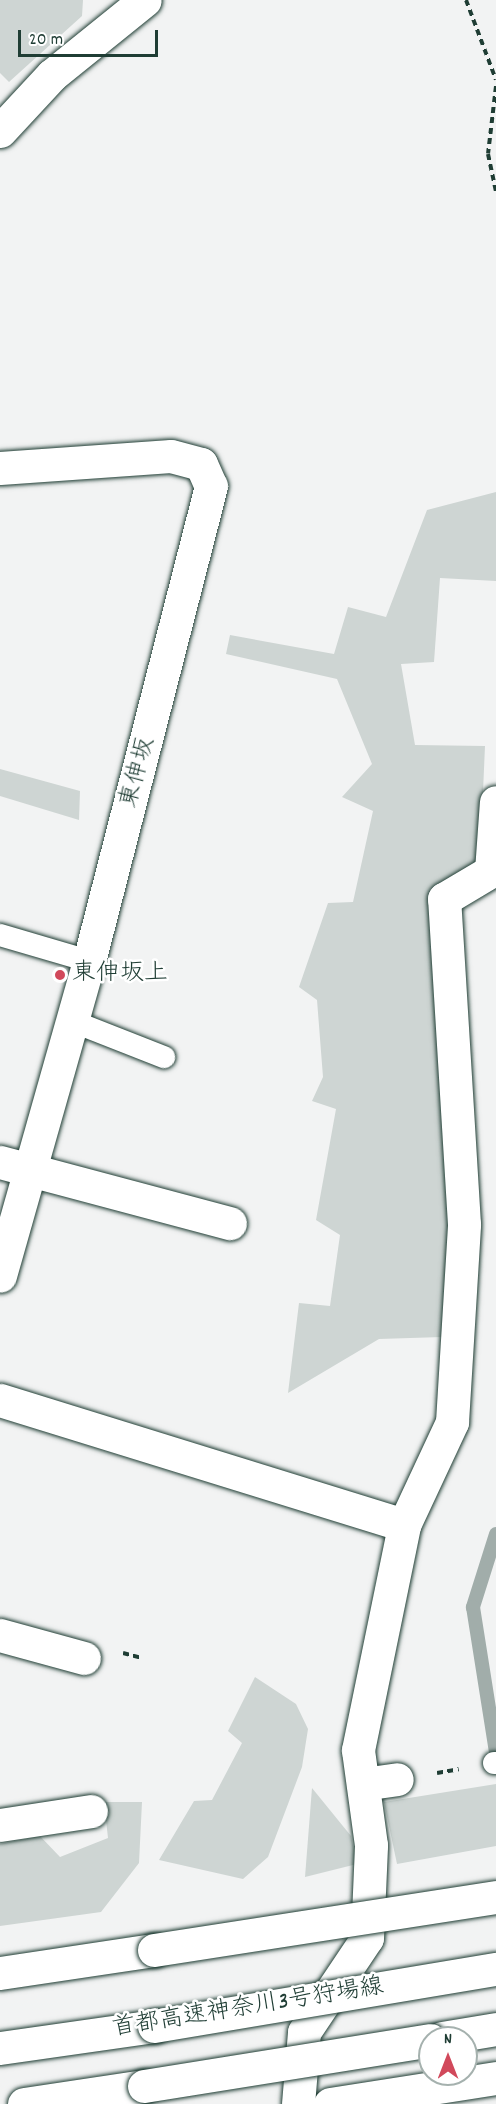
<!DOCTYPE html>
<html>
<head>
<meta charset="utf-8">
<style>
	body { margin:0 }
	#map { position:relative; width:496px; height:2104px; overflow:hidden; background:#f2f3f3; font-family:Dekko,"Klee One",sans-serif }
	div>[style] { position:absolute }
	.green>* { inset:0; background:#ced5d3 }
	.stream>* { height:14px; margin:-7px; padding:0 7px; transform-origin:7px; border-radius:7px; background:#a1adaa }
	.path>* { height:4px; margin-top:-2px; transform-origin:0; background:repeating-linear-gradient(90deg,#1f3d34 0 6px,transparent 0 10.5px) }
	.roads { filter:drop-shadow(0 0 2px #1f3d34) drop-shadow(0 0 2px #1f3d34) }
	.service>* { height:22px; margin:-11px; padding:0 11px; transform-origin:11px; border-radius:11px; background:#fff }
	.minor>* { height:33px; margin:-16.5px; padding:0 16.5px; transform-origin:16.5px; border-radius:16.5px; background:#fff }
	.motorway>* { height:33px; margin:-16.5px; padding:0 16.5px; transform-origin:16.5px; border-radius:16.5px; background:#fff }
	.bridges { filter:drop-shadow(0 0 2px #1f3d34) drop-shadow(0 0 2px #1f3d34) }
	.motorway-bridge>* { height:33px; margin:-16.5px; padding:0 16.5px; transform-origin:16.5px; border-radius:16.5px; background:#fff }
	.dots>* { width:16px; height:16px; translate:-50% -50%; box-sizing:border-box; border:3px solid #fff; border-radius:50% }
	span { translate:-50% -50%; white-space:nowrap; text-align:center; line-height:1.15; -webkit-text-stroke:5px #fff; paint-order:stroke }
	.street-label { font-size:24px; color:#1f3d34 }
	.poi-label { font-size:24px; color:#1f3d34 }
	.left { translate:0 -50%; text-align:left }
	.north { position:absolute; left:418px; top:2026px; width:60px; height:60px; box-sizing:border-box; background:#fff; border:2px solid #a5b1ae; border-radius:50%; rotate:0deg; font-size:16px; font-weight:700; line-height:24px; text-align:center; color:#1f3d34 }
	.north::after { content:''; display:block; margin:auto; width:21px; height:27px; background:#d1495b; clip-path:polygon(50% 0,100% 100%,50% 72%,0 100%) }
	.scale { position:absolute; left:18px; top:30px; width:140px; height:27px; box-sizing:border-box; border:3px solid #1f3d34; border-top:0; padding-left:8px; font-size:18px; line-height:21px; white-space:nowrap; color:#1f3d34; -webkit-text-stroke:4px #fff; paint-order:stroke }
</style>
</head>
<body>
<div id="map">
	<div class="green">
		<i style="clip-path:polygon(0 0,83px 0,82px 16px,9px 82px,0 73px)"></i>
		<i style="clip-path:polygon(496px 492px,496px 581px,440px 578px,434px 662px,401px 664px,415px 745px,485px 746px,480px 861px,430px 889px,451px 1224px,442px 1337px,379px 1339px,288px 1393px,299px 1303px,330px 1306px,340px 1235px,316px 1220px,336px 1109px,312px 1101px,323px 1077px,317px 1000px,299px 987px,328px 903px,353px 902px,373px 811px,342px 797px,372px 764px,337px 679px,226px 654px,230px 635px,334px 654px,348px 607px,386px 617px,427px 510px)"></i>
		<i style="clip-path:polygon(0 769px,80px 791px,79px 820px,0 796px)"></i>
		<i style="clip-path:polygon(255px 1677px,296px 1704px,308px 1729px,302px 1767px,268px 1857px,243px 1879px,159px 1860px,194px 1801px,212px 1800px,242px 1743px,228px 1731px)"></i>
		<i style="clip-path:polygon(496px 1784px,496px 1846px,397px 1864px,384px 1802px)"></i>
		<i style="clip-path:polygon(312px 1788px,351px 1836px,357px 1864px,305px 1877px)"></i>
		<i style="clip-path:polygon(104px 1802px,142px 1802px,139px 1863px,101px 1912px,0 1926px,0 1844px,40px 1836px,60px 1857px,108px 1838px)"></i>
	</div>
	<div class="stream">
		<i style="left:496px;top:1534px;width:77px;rotate:107.5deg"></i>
		<i style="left:473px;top:1607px;width:147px;rotate:81deg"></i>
	</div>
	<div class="path">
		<i style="left:466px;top:0;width:85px;rotate:69.4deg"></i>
		<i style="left:496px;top:86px;width:68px;rotate:96.7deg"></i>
		<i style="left:488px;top:154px;width:39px;rotate:78deg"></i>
		<i style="left:123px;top:1653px;width:20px;rotate:15deg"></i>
		<i style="left:437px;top:1773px;width:22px;rotate:-10deg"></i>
	</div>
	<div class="roads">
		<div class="service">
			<i style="left:0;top:935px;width:93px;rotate:16.3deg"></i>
			<i style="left:72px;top:1021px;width:99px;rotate:21.4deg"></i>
			<i style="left:494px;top:1763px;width:2px"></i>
		</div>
		<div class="minor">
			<i style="left:0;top:131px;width:76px;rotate:-47.1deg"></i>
			<i style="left:52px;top:75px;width:119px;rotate:-38.9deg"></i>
			<i style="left:0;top:468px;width:171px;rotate:-4deg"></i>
			<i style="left:171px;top:456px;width:31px;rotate:15deg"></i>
			<i style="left:201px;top:464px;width:24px;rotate:66deg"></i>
			<i style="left:211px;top:486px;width:490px;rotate:104.4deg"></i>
			<i style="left:89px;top:961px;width:327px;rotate:105.8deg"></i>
			<i style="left:0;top:1162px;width:238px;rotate:14.9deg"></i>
			<i style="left:0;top:1400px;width:423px;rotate:17.2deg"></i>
			<i style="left:0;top:1635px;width:87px;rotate:15.3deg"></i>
			<i style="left:363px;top:1784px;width:34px;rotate:-8deg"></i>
			<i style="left:0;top:1825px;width:92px;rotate:-8.7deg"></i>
			<i style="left:298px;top:2104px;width:72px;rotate:-85.2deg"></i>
			<i style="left:304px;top:2032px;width:113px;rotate:-56.2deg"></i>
			<i style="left:367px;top:1938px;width:93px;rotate:-87.5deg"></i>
			<i style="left:371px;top:1845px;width:96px;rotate:-97.8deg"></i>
			<i style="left:358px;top:1750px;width:230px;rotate:-78.4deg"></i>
			<i style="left:404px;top:1525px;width:114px;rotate:-65deg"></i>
			<i style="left:452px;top:1422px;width:198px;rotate:-86.5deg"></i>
			<i style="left:464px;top:1224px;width:326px;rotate:-93.5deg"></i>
			<i style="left:444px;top:899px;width:55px;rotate:-30.8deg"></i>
			<i style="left:491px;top:871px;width:69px;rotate:-85.9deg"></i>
		</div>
		<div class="motorway">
			<i style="left:0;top:1973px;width:156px;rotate:-8.5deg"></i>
			<i style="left:442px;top:2038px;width:55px;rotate:-9.5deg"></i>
			<i style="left:0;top:2048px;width:156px;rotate:-8.1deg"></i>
			<i style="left:24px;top:2104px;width:121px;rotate:-8.5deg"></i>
			<i style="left:330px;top:2104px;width:168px;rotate:-8.9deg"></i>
		</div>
	</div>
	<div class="bridges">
		<div class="motorway-bridge">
			<i style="left:154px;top:1950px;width:346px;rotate:-8.8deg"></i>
			<i style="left:154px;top:2026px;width:347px;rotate:-9.5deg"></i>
			<i style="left:144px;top:2086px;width:290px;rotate:-9.1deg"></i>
		</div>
	</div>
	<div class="dots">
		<i style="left:60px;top:975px;background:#d1495b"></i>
	</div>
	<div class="street-label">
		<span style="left:139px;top:773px;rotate:-75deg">東伸坂</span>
		<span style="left:248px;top:2009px;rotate:-9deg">首都高速神奈川3号狩場線</span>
	</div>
	<div class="poi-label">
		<span class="left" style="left:72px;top:975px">東伸坂上</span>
	</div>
	<div class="north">N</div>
	<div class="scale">20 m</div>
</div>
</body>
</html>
